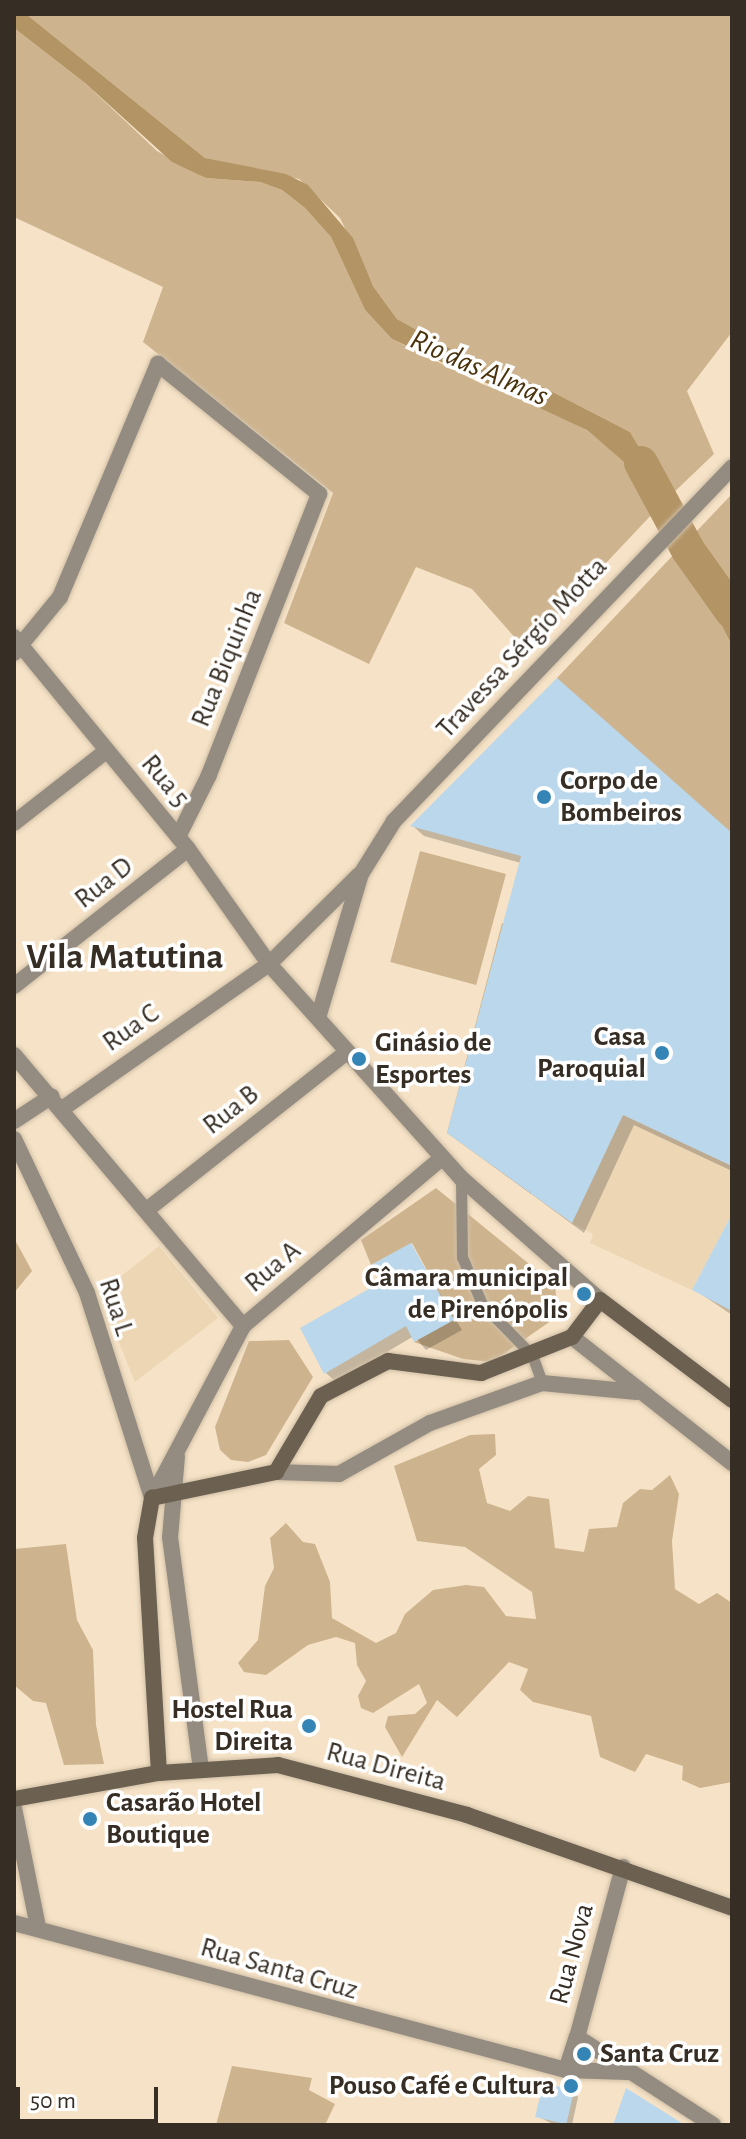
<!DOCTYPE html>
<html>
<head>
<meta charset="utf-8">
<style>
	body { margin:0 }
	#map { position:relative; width:746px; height:2139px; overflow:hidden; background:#f6e3c7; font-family:"Alegreya Sans",sans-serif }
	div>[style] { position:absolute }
	.built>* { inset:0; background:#ecd6b4 }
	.green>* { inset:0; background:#ceb48e; transform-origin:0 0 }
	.water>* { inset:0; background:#b39465 }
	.shadow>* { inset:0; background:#0003 }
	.river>* { height:34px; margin:-17px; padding:0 17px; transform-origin:17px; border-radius:17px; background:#b39465 }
	.building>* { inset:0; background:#bad7ec; transform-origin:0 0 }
	.roads { filter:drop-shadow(0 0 2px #d0bfa6) drop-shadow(0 0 2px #d0bfa6) }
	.service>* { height:11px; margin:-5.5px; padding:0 5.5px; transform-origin:5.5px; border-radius:5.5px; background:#948c80 }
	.minor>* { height:16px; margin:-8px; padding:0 8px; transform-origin:8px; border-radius:8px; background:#948c80 }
	.tertiary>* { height:16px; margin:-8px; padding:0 8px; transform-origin:8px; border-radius:8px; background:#948c80 }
	.secondary>* { height:16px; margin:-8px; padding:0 8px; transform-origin:8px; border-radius:8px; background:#6c6151 }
	.dots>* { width:22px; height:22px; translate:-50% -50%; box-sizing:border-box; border:4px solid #fff; border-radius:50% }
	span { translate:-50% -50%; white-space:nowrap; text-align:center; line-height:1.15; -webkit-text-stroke:7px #fff; paint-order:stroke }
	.street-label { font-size:28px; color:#362e24 }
	.poi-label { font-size:28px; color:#362e24; font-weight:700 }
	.left { translate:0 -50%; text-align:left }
	.right { translate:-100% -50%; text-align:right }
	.water-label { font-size:30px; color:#4a330c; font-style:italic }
	.district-label { font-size:36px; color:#362e24; font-weight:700 }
	.frame { position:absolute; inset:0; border:16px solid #362e24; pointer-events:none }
	.scale { position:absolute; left:16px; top:2087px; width:142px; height:36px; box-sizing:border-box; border:4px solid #362e24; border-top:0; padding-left:10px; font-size:24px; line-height:28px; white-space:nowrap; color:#362e24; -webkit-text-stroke:6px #fff; paint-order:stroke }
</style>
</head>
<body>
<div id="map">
	<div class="built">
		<i style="clip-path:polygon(623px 1115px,732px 1166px,732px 1214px,692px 1290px,590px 1243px,593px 1234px,572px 1223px)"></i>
		<i style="clip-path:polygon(159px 1246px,218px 1318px,135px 1382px,99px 1294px)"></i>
	</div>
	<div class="green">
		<i style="clip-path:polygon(26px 14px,732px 14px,732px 332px,687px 391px,714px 454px,669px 497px,630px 432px,543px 387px,484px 367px,397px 319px,373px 286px,340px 218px,299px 179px,205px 158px)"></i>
		<i style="clip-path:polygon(14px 28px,85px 83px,157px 151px,206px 178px,260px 182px,282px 190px,305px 208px,331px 237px,365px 310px,392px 339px,482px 384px,540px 405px,587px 430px,626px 464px,655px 511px,525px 649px,472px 589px,416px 567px,369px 664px,284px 623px,333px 493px,143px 342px,163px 287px,14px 217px)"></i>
		<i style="clip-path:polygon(732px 494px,732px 587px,693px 535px)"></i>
		<i style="clip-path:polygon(676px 552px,707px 596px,732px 646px,732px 1126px,605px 1024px,531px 1194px,447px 1133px,502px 923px,590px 962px,557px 678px)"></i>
		<i style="left:420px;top:851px;width:89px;height:115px;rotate:15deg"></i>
		<i style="clip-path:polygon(436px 1188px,555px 1285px,558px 1316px,492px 1362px,463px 1359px,414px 1342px,454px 1319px,412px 1243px,371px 1265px,361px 1240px)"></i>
		<i style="clip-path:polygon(14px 1238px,32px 1271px,14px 1293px)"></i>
		<i style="clip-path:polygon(289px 1340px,313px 1377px,266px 1455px,248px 1462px,231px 1460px,220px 1450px,215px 1427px,249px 1341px)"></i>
		<i style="clip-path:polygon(495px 1434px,496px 1455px,479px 1469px,487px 1503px,510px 1511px,528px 1496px,549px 1499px,555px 1548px,584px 1552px,589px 1529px,617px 1527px,623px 1503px,640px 1489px,652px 1490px,670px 1475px,679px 1494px,672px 1541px,675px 1589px,699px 1604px,717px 1593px,732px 1603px,732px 1782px,700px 1788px,682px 1780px,683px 1766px,646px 1754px,635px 1772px,600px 1757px,591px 1716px,533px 1702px,520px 1690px,528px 1669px,509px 1662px,457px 1717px,437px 1700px,402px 1757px,385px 1727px,388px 1716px,415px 1714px,427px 1703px,419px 1684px,373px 1713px,361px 1708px,358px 1696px,366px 1681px,357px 1665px,355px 1643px,336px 1637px,308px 1645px,266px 1675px,244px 1672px,238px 1663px,258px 1640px,265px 1586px,274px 1568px,270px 1538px,286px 1523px,303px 1542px,315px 1544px,330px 1582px,332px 1618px,376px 1643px,396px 1633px,405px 1614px,433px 1590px,466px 1585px,484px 1587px,506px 1616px,536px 1619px,532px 1592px,465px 1547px,417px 1541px,394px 1466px,470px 1435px)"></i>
		<i style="clip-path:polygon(66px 1544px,77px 1620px,93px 1650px,96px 1725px,104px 1764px,64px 1765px,46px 1703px,33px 1701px,14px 1685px,14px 1549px)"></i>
		<i style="clip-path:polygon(232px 2066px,312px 2078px,309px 2090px,335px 2104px,325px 2125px,216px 2125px)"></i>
	</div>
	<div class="water">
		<i style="clip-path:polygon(14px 14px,26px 14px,205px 158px,286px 174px,308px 185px,353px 238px,373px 286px,397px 319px,484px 367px,543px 387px,630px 432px,669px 497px,655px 511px,626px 464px,587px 430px,392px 339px,365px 310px,331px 237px,305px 208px,282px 190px,260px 182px,206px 178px,172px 162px,85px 83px,14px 28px)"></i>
		<i style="clip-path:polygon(692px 535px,732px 587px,732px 646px,707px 596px,676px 552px)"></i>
	</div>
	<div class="shadow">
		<i style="clip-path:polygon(413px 826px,732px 835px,732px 1171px,634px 1125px,584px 1233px,449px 1133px,521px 863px,424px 836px)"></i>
		<i style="clip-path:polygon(732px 1218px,732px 1315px,695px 1290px)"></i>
		<i style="clip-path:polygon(411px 1245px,462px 1330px,426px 1350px,414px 1336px,336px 1382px,326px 1373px)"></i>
		<i style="clip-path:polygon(573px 2091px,578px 2097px,572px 2125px,555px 2125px,537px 2116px)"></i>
	</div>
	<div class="river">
		<i style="left:641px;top:463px;width:99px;rotate:61.6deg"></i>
		<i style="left:688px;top:550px;width:76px;rotate:54.6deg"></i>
	</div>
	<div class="building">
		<i style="clip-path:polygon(557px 678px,732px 833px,732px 1166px,623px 1115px,572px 1223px,447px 1133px,521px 856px,410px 826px)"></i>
		<i style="clip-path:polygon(732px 1214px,732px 1311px,692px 1290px)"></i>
		<i style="clip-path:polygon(411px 1243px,454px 1320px,414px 1342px,406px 1326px,324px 1374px,300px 1328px,381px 1282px,371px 1265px)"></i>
		<i style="left:543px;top:2083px;width:32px;height:35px;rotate:13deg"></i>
		<i style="clip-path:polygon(626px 2088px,685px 2125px,613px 2125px)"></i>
	</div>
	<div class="roads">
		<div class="service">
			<i style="left:461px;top:1178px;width:79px;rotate:89.3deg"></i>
			<i style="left:462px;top:1257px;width:51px;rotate:66.9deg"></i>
			<i style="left:482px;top:1304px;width:71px;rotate:45.6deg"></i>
			<i style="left:532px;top:1355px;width:30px;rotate:70deg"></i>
		</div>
		<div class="minor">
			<i style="left:14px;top:637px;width:274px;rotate:50.6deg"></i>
			<i style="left:188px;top:849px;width:141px;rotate:54.8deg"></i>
			<i style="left:269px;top:964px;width:251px;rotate:145deg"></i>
			<i style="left:14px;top:653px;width:72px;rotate:-50.6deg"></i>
			<i style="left:60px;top:597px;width:253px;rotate:-67.2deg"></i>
			<i style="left:158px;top:364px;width:207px;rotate:38.9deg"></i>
			<i style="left:319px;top:494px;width:302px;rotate:111.4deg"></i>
			<i style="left:209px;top:775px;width:69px;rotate:116.6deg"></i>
			<i style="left:14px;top:823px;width:117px;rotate:-38deg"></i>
			<i style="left:14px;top:986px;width:221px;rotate:-38.2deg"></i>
			<i style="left:14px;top:1055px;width:355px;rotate:49.8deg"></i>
			<i style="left:14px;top:1121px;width:45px;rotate:-33.3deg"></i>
			<i style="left:14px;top:1139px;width:170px;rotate:64.6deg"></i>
			<i style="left:87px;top:1293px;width:215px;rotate:72.4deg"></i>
			<i style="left:148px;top:1209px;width:253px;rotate:-38.3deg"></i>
			<i style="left:14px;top:1808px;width:121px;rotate:78.6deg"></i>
			<i style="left:623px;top:1867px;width:176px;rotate:105.1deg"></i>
			<i style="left:577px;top:2037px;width:162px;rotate:32.9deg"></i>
			<i style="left:14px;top:1923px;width:571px;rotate:14.91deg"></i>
			<i style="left:566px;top:2070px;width:61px;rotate:1.9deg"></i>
			<i style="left:566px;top:2070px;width:35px;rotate:-72deg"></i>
		</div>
		<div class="tertiary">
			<i style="left:359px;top:875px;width:127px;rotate:135.3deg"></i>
			<i style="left:269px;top:964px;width:288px;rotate:48.1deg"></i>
			<i style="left:461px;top:1178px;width:185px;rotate:41.3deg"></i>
			<i style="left:318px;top:1018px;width:150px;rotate:-73.4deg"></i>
			<i style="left:361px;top:874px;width:62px;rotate:-58.1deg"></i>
			<i style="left:394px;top:821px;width:489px;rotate:-46.3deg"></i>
			<i style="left:572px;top:1337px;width:204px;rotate:38.2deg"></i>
			<i style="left:177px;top:1456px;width:81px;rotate:94.9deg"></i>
			<i style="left:170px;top:1537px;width:233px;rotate:82.4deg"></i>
			<i style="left:276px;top:1472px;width:63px;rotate:1.8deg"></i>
			<i style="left:339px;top:1474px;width:104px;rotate:-29.3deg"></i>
			<i style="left:430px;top:1423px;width:119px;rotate:-19.7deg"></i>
			<i style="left:542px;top:1383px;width:95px;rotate:5.4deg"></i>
			<i style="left:152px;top:1498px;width:195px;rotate:-62.1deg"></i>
			<i style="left:243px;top:1326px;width:260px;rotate:-40.2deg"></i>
		</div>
		<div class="secondary">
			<i style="left:159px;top:1773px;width:235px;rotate:-93.4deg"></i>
			<i style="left:145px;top:1538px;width:41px;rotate:-80.1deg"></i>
			<i style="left:152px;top:1498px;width:127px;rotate:-11.8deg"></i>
			<i style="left:276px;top:1472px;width:88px;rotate:-59.4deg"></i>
			<i style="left:321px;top:1396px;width:76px;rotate:-27.6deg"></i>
			<i style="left:388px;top:1361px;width:94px;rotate:7.4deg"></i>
			<i style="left:481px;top:1373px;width:98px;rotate:-21.6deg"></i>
			<i style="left:572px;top:1337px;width:46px;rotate:-52.9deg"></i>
			<i style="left:600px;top:1300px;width:166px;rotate:37.1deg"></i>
			<i style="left:14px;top:1799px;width:147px;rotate:-10.2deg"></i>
			<i style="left:159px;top:1773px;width:119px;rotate:-3.8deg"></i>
			<i style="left:278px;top:1765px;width:196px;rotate:14.8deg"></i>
			<i style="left:467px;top:1815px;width:281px;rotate:19.3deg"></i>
		</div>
	</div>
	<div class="dots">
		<i style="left:544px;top:797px;background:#3584b6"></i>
		<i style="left:662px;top:1053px;background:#3584b6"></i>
		<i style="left:359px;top:1059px;background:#3584b6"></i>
		<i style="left:584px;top:1294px;background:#3584b6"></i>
		<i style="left:309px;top:1726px;background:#3584b6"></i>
		<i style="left:90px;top:1819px;background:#3584b6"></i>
		<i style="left:584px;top:2054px;background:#3584b6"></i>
		<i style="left:571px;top:2086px;background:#3584b6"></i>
	</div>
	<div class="street-label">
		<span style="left:522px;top:648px;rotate:-47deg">Travessa Sérgio Motta</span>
		<span style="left:227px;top:658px;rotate:-68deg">Rua Biquinha</span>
		<span style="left:165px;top:781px;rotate:50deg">Rua 5</span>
		<span style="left:104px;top:883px;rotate:-38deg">Rua D</span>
		<span style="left:131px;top:1028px;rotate:-35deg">Rua C</span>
		<span style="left:231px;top:1110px;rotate:-38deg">Rua B</span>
		<span style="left:273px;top:1267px;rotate:-40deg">Rua A</span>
		<span style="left:116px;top:1307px;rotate:72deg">Rua L</span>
		<span style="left:386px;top:1767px;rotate:15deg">Rua Direita</span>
		<span style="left:572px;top:1954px;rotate:-75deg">Rua Nova</span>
		<span style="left:279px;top:1969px;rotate:16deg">Rua Santa Cruz</span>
	</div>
	<div class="poi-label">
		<span class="left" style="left:560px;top:797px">Corpo de<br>Bombeiros</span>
		<span class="right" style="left:646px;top:1053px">Casa<br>Paroquial</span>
		<span class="left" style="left:375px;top:1059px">Ginásio de<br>Esportes</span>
		<span class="right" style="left:568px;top:1294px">Câmara municipal<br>de Pirenópolis</span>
		<span class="right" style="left:293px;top:1726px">Hostel Rua<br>Direita</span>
		<span class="left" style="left:106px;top:1819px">Casarão Hotel<br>Boutique</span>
		<span class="left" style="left:600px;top:2054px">Santa Cruz</span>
		<span class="right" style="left:555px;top:2086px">Pouso Café e Cultura</span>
	</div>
	<div class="water-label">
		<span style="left:479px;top:368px;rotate:24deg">Rio das Almas</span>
	</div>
	<div class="district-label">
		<span style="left:125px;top:958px">Vila Matutina</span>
	</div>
	<div class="frame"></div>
	<div class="scale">50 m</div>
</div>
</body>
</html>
